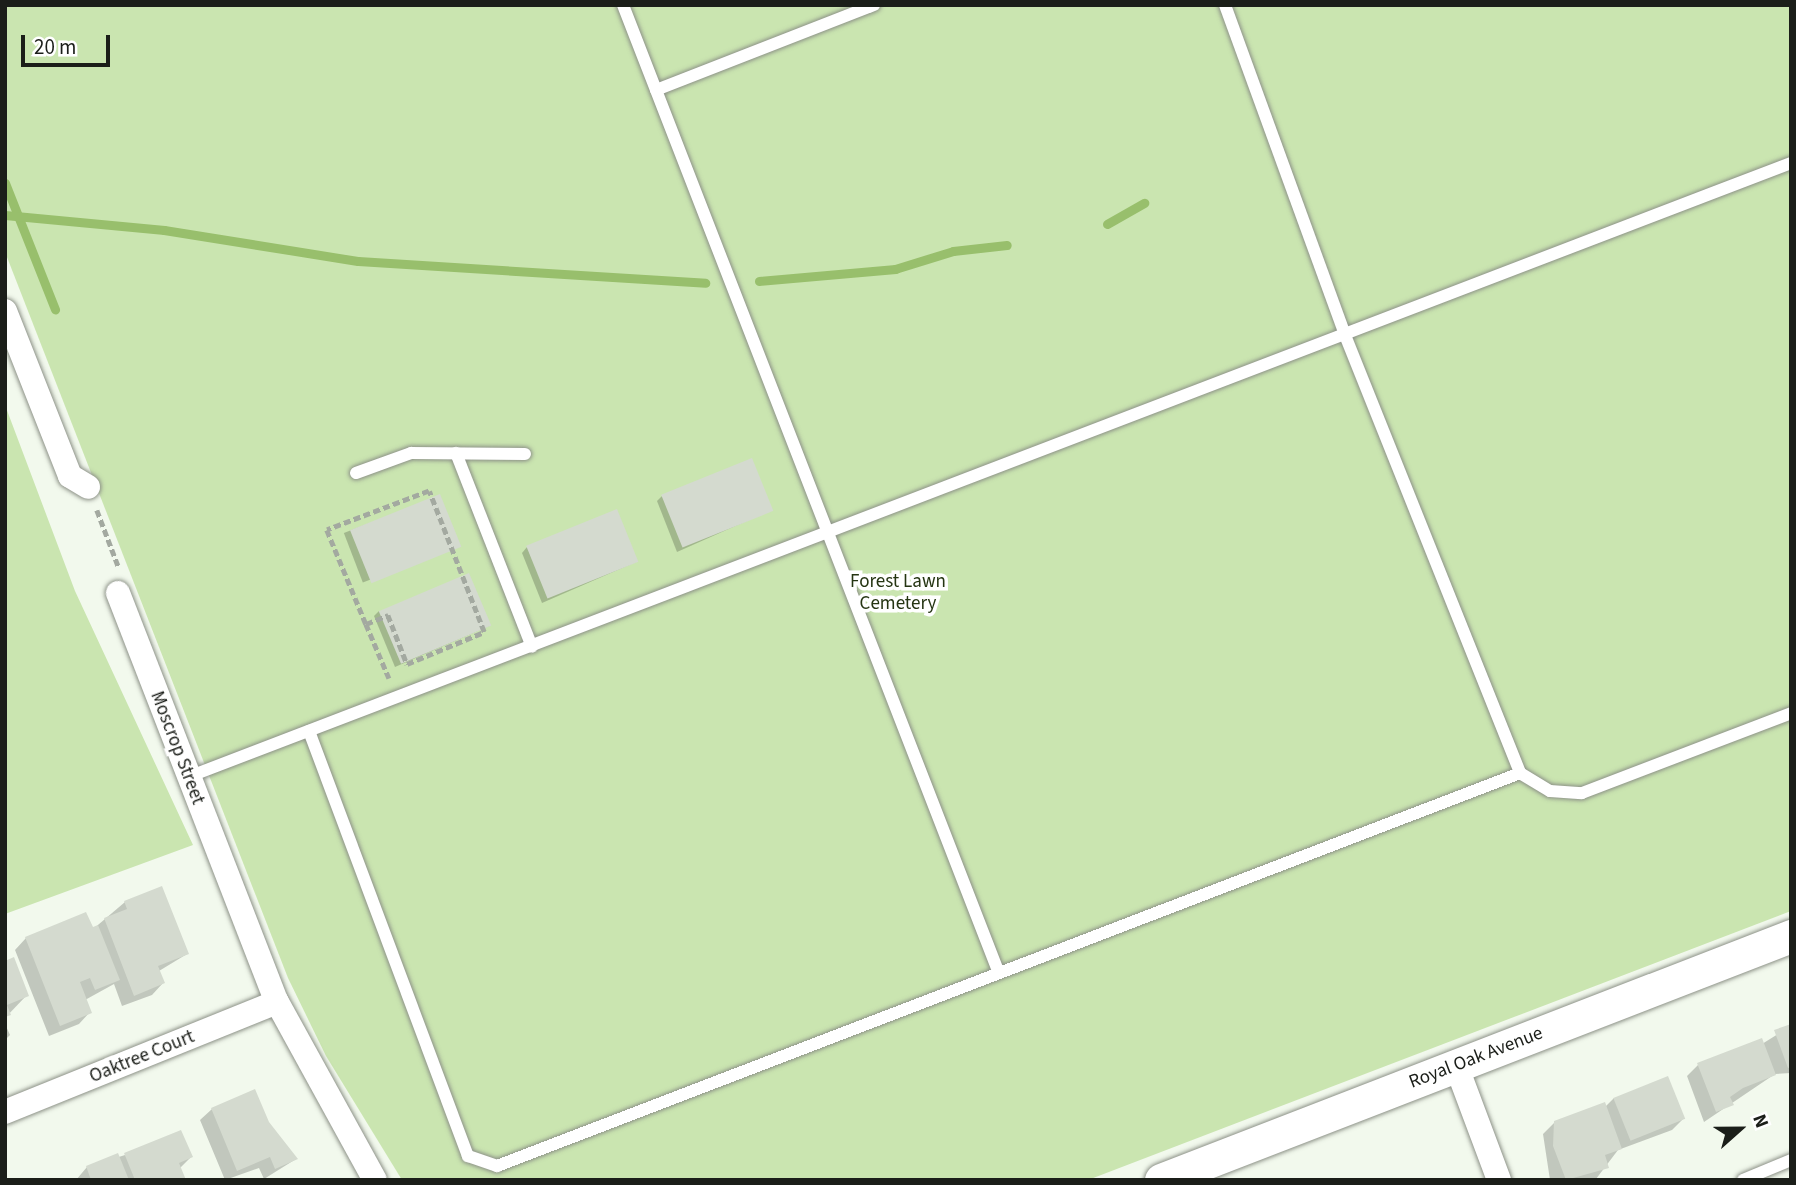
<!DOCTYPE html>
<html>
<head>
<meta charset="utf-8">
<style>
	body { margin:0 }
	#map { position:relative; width:1796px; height:1185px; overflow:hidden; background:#f2f9ed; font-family:"Source Sans 3",sans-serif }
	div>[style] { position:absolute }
	.green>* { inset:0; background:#cae5b0 }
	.shadow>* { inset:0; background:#0003; transform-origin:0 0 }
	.stream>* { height:9px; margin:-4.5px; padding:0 4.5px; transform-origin:4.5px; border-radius:4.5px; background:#98bf6c }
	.building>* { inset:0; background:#d4dacf; transform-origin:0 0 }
	.path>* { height:4.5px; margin-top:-2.25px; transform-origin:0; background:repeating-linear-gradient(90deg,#a3a9a0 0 7px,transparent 0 10.5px) }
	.roads { filter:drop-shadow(0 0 2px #8d9288) drop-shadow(0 0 2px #8d9288) }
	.lane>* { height:12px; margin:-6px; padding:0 6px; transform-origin:6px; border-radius:6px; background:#fff }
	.street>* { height:24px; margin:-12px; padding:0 12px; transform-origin:12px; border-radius:12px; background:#fff }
	.secondary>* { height:33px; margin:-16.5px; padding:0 16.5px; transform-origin:16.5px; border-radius:16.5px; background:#fff }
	span { translate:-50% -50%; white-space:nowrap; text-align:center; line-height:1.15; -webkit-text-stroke:7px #fff; paint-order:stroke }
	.park-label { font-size:19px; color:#253512 }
	.street-label { font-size:19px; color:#1b1e19 }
	.frame { position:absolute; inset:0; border:7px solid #1b1e19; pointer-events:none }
	.north { position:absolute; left:1705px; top:1094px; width:70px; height:70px; -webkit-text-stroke:5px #fff; paint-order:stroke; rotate:69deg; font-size:19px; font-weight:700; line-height:28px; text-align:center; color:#1b1e19 }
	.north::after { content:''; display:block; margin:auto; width:24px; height:32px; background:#1b1e19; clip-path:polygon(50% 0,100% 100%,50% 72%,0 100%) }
	.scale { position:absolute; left:21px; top:35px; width:89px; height:32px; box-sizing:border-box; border:4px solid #1b1e19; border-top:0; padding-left:9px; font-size:21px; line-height:24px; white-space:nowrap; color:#1b1e19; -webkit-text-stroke:5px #fff; paint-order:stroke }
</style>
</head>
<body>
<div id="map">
	<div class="green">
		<i style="clip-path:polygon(5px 5px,1791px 5px,1791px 911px,1088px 1180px,402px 1180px,326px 1056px,288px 978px,5px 252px)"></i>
		<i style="clip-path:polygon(5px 405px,75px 591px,193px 845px,5px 914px)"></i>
	</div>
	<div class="shadow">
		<i style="left:440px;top:496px;width:53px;height:103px;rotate:69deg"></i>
		<i style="clip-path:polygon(662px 496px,771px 510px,677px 552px,657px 501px)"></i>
		<i style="clip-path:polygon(527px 547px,636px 562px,542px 603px,522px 553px)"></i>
		<i style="clip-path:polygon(379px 611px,489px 626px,395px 667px,374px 616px)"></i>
		<i style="clip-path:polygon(125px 902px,187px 954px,159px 971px,163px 983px,152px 995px,122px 1006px,114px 984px,85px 1000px,90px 1012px,79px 1024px,49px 1036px,15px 950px,26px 938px,92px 930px)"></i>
		<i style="clip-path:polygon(5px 963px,27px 995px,5px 1018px)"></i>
		<i style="clip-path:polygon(5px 1024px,10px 1035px,5px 1040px)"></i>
		<i style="clip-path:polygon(1791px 1026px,1791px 1073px,1775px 1074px,1704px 1122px,1687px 1076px,1698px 1065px,1762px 1044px)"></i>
		<i style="clip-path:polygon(1614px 1098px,1683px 1119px,1672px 1130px,1618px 1150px,1596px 1179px,1550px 1180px,1543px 1134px,1555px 1122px,1605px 1107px)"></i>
		<i style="clip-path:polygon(212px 1109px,267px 1123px,296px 1159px,264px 1179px,259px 1168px,225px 1180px,200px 1120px)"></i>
		<i style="clip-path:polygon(125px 1155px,191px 1157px,180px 1168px,184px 1180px,76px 1180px,87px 1167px)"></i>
	</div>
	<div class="stream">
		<i style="left:5px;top:183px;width:136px;rotate:68.4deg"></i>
		<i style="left:5px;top:215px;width:160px;rotate:5.4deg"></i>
		<i style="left:164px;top:230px;width:196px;rotate:9.1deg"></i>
		<i style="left:358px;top:261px;width:348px;rotate:3.6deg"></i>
		<i style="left:1107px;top:224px;width:43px;rotate:-29.6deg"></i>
		<i style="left:759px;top:281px;width:137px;rotate:-5deg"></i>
		<i style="left:895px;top:269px;width:61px;rotate:-17.2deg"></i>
		<i style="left:953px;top:251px;width:54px;rotate:-6.3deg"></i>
	</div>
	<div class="building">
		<i style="left:752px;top:458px;width:57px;height:98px;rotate:68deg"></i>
		<i style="left:440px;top:494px;width:57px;height:97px;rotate:68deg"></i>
		<i style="left:617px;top:509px;width:57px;height:98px;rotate:68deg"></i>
		<i style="left:469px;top:573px;width:57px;height:98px;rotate:67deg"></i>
		<i style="clip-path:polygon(162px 886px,189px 954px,158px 966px,165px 983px,134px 996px,104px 918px,127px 909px,124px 901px)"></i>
		<i style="clip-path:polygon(86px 912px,93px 927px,98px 925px,120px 980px,95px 990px,90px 978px,80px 982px,92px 1013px,60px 1026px,25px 937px)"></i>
		<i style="clip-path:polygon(14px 957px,29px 996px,7px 1005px,11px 1015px,5px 1017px,5px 961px)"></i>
		<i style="clip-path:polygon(1791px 1024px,1791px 1067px,1788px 1068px,1774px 1030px)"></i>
		<i style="clip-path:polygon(1762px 1038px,1776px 1075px,1743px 1088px,1730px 1097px,1734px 1105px,1716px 1112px,1697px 1063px)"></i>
		<i style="left:1668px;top:1076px;width:46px;height:59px;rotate:68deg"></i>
		<i style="clip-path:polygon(255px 1089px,269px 1122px,298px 1159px,275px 1169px,270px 1157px,237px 1171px,211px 1108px)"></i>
		<i style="clip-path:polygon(1605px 1102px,1622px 1149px,1605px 1155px,1609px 1168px,1566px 1180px,1553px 1146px,1554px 1121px)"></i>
		<i style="clip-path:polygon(181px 1130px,193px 1157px,179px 1163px,186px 1180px,135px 1180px,124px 1153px)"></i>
		<i style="clip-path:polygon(118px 1153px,129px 1180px,91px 1180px,86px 1166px)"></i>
	</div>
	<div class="path">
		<i style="left:97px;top:510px;width:62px;rotate:69.2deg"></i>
		<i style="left:366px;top:624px;width:24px;rotate:-22deg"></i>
		<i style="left:388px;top:615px;width:53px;rotate:68.8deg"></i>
		<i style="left:407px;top:664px;width:83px;rotate:-22.6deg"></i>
		<i style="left:484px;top:632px;width:151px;rotate:-111.3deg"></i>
		<i style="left:429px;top:491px;width:109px;rotate:159.1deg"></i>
		<i style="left:327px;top:530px;width:102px;rotate:67.5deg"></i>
		<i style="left:366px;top:624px;width:59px;rotate:66.9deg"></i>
	</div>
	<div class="roads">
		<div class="lane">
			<i style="left:623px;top:5px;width:1036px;rotate:68.78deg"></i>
			<i style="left:1225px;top:5px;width:351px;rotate:70deg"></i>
			<i style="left:1345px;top:335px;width:472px;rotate:68.2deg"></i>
			<i style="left:656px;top:90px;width:234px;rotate:-21.3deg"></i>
			<i style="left:456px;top:453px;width:208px;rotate:68.6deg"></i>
			<i style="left:356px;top:473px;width:59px;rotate:-20deg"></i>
			<i style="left:411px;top:453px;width:114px;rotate:0.5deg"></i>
			<i style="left:309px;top:731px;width:454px;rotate:69.5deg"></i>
			<i style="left:468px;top:1156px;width:31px;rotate:19deg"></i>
			<i style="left:497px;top:1166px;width:1096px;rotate:-21.01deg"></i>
			<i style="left:1520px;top:773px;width:35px;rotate:31deg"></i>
			<i style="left:1550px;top:791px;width:32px;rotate:4deg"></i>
			<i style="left:1582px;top:793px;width:224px;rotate:-20.9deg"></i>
			<i style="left:188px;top:777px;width:1717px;rotate:-20.96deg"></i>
			<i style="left:1743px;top:1180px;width:52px;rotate:-22.6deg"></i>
		</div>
		<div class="street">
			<i style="left:5px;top:311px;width:177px;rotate:68.5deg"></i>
			<i style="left:70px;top:476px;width:21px;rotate:31deg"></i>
			<i style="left:118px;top:593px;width:439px;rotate:68.8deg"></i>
			<i style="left:277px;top:1002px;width:203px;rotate:61.2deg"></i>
			<i style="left:1456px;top:1065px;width:123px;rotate:69.5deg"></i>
			<i style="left:5px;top:1112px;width:293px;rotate:-22deg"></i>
		</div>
		<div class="secondary">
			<i style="left:1161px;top:1180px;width:676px;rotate:-21.17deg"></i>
		</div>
	</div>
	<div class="park-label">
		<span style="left:898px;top:593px">Forest Lawn<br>Cemetery</span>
	</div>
	<div class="street-label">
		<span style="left:177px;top:748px;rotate:69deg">Moscrop Street</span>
		<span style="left:142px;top:1057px;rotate:-22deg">Oaktree Court</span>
		<span style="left:1476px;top:1058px;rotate:-21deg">Royal Oak Avenue</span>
	</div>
	<div class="frame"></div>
	<div class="north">N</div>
	<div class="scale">20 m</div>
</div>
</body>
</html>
